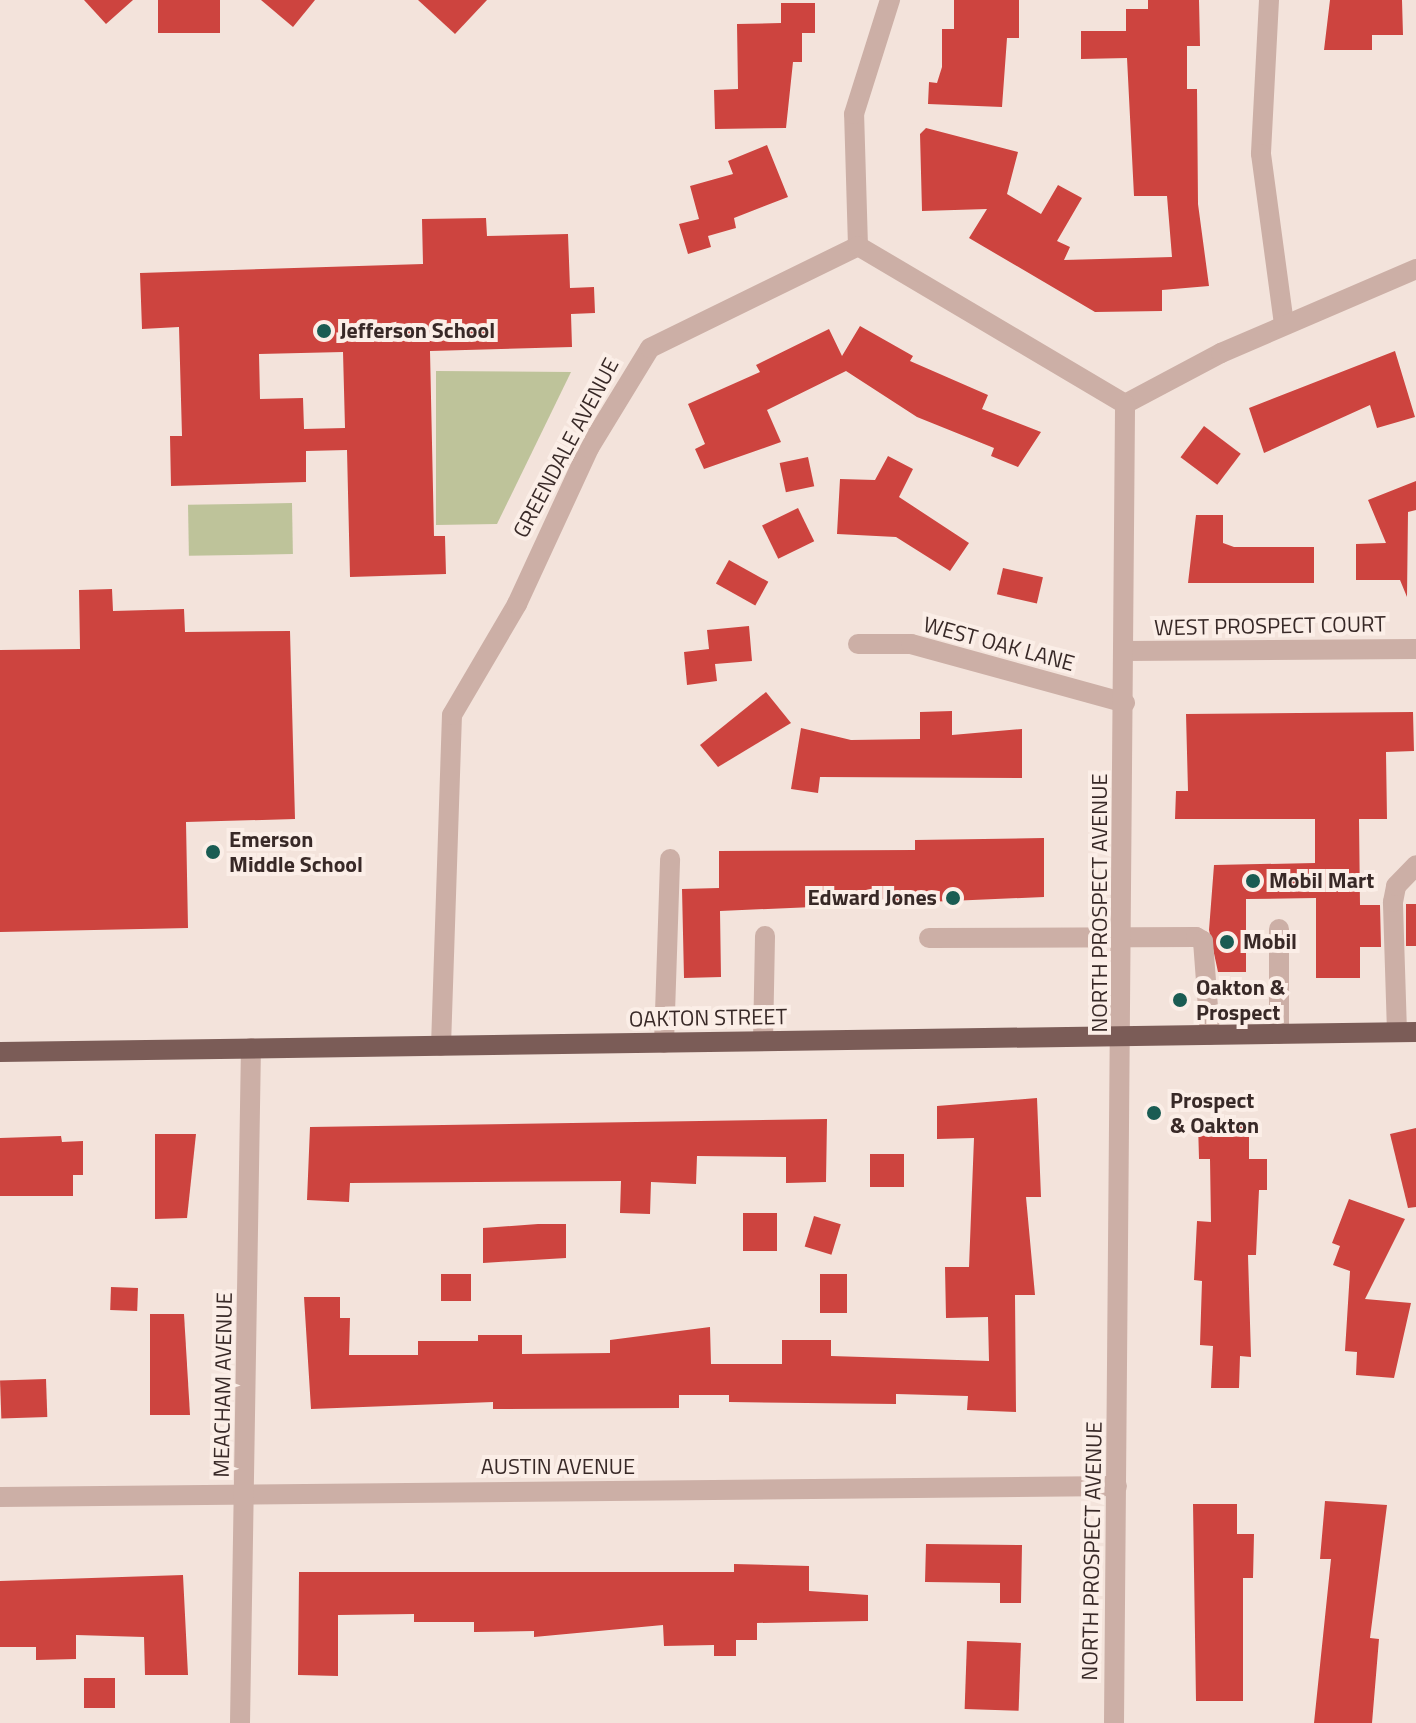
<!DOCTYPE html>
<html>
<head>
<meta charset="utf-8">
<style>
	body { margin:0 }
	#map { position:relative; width:1416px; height:1723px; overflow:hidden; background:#f3e3db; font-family:"Titillium Web",sans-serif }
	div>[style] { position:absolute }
	.green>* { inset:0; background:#bec39a; transform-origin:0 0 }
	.building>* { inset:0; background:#cd443f; transform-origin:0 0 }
	.minor>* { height:20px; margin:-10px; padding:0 10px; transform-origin:10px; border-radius:10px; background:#ccafa6 }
	.major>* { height:20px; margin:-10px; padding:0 10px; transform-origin:10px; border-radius:10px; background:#7b5c57 }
	.dots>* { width:22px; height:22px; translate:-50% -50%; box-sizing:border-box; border:4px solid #fbeee7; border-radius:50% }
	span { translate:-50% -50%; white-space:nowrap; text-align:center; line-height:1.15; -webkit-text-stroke:8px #fbeee7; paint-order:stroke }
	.poi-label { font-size:22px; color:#382927; font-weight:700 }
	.left { translate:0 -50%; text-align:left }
	.right { translate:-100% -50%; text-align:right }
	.street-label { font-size:22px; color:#382927 }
</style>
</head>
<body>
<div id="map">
	<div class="green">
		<i style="clip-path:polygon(436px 371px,571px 372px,497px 524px,436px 525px)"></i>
		<i style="left:292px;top:503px;width:51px;height:104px;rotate:89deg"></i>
	</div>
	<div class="building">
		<i style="clip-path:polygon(84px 0,133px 0,106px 24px)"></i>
		<i style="left:158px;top:0;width:62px;height:33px"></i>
		<i style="clip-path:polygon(261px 0,315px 0,293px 27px)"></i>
		<i style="clip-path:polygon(418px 0,487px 0,455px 34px)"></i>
		<i style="clip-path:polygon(954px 0,1019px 0,1019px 38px,1007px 38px,1002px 107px,928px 104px,929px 82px,937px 83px,942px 67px,942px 29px,954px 29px)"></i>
		<i style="clip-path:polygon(1148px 0,1199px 0,1200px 46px,1187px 46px,1187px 89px,1197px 89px,1198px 204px,1209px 286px,1162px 290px,1162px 311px,1095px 312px,969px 238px,987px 209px,922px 211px,920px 134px,926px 128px,1018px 152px,1007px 194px,1041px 214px,1058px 185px,1082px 198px,1057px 241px,1070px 247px,1064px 260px,1172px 257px,1167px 196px,1134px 196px,1127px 58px,1081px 59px,1081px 31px,1126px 31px,1126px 9px,1148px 9px)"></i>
		<i style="clip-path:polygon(1330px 0,1402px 0,1403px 35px,1372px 35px,1372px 50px,1324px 50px)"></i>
		<i style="clip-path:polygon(781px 3px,815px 3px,815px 33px,802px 33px,802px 62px,793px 62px,786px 128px,715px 129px,714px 90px,738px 89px,737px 24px,781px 23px)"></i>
		<i style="clip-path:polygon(767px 145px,788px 197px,734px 218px,736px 228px,708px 236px,711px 247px,688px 254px,679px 224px,699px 219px,690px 186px,733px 174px,728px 161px)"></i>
		<i style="clip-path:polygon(evenodd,486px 218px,487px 236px,568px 234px,570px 288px,594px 287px,595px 313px,571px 314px,572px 347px,430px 351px,434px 536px,445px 536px,446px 574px,350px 577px,347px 450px,306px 451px,306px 482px,171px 486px,170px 436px,182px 436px,179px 327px,142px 329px,140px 273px,423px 264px,422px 219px,486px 218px,343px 352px,345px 428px,304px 429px,303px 398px,260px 399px,259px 354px,343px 352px)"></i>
		<i style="clip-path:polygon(860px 326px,913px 356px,910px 361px,988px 395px,982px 409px,1041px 432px,1018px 467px,991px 456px,994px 448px,917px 417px,846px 371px,767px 410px,781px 442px,704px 469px,695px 449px,705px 444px,688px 404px,760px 372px,756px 365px,829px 329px,842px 356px)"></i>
		<i style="clip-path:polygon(1395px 351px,1415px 417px,1377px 428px,1370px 405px,1264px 453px,1249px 408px)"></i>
		<i style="left:1204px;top:426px;width:46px;height:39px;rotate:37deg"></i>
		<i style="clip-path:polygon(888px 456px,913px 469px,899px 497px,969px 543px,950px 571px,896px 537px,837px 534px,840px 479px,875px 480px)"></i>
		<i style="left:808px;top:457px;width:30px;height:29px;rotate:78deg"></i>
		<i style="clip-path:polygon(1416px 481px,1416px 510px,1408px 512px,1407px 597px,1400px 580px,1356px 580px,1356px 544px,1386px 543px,1368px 500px)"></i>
		<i style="left:798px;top:508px;width:37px;height:40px;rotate:64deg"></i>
		<i style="clip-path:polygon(1196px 515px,1223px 515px,1223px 543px,1234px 547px,1314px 547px,1314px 583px,1188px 583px)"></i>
		<i style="left:729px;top:560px;width:45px;height:27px;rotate:29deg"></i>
		<i style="left:1003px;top:568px;width:41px;height:27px;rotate:13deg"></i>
		<i style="clip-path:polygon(112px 589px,113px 611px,184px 609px,185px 632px,290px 631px,295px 819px,186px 822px,188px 928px,0 932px,0 650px,80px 649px,79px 590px)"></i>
		<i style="clip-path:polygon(749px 626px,752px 661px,715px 664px,717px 681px,687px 685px,684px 652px,709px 649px,707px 630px)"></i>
		<i style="clip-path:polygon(766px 692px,791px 723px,718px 767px,700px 745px)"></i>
		<i style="clip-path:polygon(952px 711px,952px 735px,1022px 729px,1022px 778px,820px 777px,818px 793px,791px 789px,801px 728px,851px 740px,920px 739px,920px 712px)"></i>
		<i style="clip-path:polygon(1413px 712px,1414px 751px,1386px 752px,1387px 819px,1359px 819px,1360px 905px,1380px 905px,1381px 947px,1360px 947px,1360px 978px,1316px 978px,1316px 898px,1246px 899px,1246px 972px,1218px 972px,1209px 930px,1214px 865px,1315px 863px,1315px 819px,1175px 819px,1176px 791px,1188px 791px,1186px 714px)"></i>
		<i style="clip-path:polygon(1044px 838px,1044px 897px,720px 911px,721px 977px,684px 978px,682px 889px,719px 888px,719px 851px,915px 850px,915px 840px)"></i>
		<i style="left:1406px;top:904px;width:10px;height:42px"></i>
		<i style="clip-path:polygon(1037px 1098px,1041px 1197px,1026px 1197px,1035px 1295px,1015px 1295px,1016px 1412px,967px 1410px,968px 1396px,896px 1394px,896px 1404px,729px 1402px,729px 1395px,679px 1395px,679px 1408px,493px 1409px,493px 1402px,311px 1409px,304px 1297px,340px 1297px,340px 1318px,350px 1318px,349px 1355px,418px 1355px,418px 1341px,478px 1341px,478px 1335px,522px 1335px,522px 1354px,610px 1353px,610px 1340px,710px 1327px,711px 1364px,782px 1364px,782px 1340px,831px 1340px,831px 1356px,989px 1361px,988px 1317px,946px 1318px,945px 1267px,969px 1267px,974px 1138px,937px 1139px,937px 1106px)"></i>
		<i style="clip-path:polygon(827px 1119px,826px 1182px,786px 1183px,786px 1157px,697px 1156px,696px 1184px,651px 1182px,650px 1214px,620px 1213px,621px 1181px,350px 1183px,349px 1202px,307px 1200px,310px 1127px)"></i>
		<i style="clip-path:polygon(1249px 1122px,1249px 1159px,1267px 1159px,1267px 1190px,1259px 1190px,1256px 1255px,1248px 1255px,1251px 1357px,1240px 1356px,1239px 1388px,1211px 1388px,1213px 1346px,1200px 1345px,1202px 1281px,1194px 1280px,1197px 1221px,1211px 1222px,1210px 1159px,1199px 1159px,1198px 1123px)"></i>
		<i style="clip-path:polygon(1416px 1128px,1416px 1207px,1408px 1208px,1390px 1134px)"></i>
		<i style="clip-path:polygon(155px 1134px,196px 1134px,187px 1218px,155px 1219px)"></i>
		<i style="clip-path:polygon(61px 1136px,62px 1142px,83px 1141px,83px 1175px,73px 1175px,73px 1196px,0 1196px,0 1138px)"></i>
		<i style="left:904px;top:1154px;width:33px;height:34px;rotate:90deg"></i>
		<i style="clip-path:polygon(1349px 1199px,1405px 1219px,1365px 1299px,1411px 1303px,1394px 1378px,1356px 1375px,1357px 1352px,1345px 1351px,1350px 1271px,1333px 1265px,1340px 1246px,1332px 1243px)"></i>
		<i style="left:743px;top:1213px;width:34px;height:38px"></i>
		<i style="left:814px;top:1216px;width:28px;height:32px;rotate:17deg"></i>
		<i style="clip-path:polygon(538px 1224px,566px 1224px,566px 1258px,483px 1263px,483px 1228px)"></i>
		<i style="left:441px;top:1274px;width:30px;height:27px"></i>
		<i style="left:820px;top:1274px;width:27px;height:39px"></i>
		<i style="left:111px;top:1287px;width:27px;height:23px;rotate:2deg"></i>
		<i style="clip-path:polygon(150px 1314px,184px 1314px,190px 1415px,150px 1415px)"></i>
		<i style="left:46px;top:1379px;width:38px;height:46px;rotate:88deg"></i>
		<i style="clip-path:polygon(1325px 1501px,1387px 1505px,1370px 1638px,1379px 1639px,1372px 1723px,1314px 1723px,1331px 1559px,1320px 1559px)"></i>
		<i style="clip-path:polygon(1193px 1504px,1237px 1504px,1237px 1534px,1254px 1534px,1253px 1578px,1243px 1578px,1243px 1701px,1196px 1701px)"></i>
		<i style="clip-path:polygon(926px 1544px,1022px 1545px,1021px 1603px,1000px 1603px,1000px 1583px,925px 1582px)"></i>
		<i style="clip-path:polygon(734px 1564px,809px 1566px,809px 1591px,868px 1595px,868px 1621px,757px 1623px,757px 1640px,736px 1640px,736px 1656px,714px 1656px,714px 1645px,664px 1646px,663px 1625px,534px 1637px,534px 1631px,474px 1632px,474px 1622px,414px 1622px,414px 1614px,338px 1615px,338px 1676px,298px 1675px,299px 1572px,734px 1572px)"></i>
		<i style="clip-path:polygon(183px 1575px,188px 1675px,145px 1675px,144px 1637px,76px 1635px,76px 1659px,36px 1660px,36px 1647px,0 1647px,0 1581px)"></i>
		<i style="left:967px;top:1641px;width:54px;height:68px;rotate:2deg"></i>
		<i style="left:84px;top:1678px;width:31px;height:30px"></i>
	</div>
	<div class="minor">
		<i style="left:1269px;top:0;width:154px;rotate:93deg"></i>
		<i style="left:1261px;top:154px;width:172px;rotate:82.3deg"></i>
		<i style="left:858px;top:246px;width:132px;rotate:-91.7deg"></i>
		<i style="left:854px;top:114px;width:120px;rotate:-72.5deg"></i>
		<i style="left:1125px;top:404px;width:109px;rotate:-28deg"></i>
		<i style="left:1221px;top:353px;width:212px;rotate:-23.3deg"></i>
		<i style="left:858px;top:644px;width:53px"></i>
		<i style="left:911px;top:644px;width:222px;rotate:15.4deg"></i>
		<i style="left:1125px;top:651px;width:291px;rotate:-0.4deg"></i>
		<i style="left:929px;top:938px;width:267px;rotate:-0.2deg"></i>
		<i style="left:1196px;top:937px;width:8px;rotate:30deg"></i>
		<i style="left:1203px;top:941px;width:94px;rotate:85.7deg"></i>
		<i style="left:1397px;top:1032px;width:130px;rotate:-91.8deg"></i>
		<i style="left:1393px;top:902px;width:16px;rotate:-79deg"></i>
		<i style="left:1396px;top:886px;width:29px;rotate:-46deg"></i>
		<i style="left:1279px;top:1034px;width:105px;rotate:-90deg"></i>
		<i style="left:763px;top:1041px;width:105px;rotate:-88.9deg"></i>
		<i style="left:664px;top:1043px;width:184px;rotate:-88.1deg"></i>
		<i style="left:441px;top:1046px;width:331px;rotate:-88.1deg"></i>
		<i style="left:452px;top:715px;width:129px;rotate:-59.6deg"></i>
		<i style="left:517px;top:604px;width:172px;rotate:-65.2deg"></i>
		<i style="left:589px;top:448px;width:117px;rotate:-58.6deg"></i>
		<i style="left:650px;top:348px;width:232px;rotate:-26.1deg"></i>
		<i style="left:858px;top:246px;width:310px;rotate:30.6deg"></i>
		<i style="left:0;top:1497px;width:1117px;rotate:-0.56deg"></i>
		<i style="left:240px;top:1723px;width:675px;rotate:-89.07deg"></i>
		<i style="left:1114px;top:1723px;width:1319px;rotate:-89.52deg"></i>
	</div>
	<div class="major">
		<i style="left:0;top:1052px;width:1416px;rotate:-0.81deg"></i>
	</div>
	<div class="dots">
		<i style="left:324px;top:331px;background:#1a5c53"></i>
		<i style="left:213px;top:852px;background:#1a5c53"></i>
		<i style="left:1253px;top:881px;background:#1a5c53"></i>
		<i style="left:953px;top:898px;background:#1a5c53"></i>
		<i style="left:1227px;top:942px;background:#1a5c53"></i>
		<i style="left:1180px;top:1000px;background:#1a5c53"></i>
		<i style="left:1154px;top:1113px;background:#1a5c53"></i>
	</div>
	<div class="poi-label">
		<span class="left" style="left:340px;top:331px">Jefferson School</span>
		<span class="left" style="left:229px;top:852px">Emerson<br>Middle School</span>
		<span class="left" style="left:1269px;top:881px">Mobil Mart</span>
		<span class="right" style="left:937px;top:898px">Edward Jones</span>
		<span class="left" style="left:1243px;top:942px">Mobil</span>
		<span class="left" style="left:1196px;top:1000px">Oakton &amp;<br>Prospect</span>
		<span class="left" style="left:1170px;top:1113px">Prospect<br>&amp; Oakton</span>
	</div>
	<div class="street-label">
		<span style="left:566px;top:448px;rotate:-62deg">GREENDALE AVENUE</span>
		<span style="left:1270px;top:626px;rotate:-1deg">WEST PROSPECT COURT</span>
		<span style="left:999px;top:644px;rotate:15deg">WEST OAK LANE</span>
		<span style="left:1100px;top:903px;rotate:-90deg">NORTH PROSPECT AVENUE</span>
		<span style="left:708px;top:1018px;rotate:-1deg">OAKTON STREET</span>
		<span style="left:223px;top:1385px;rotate:-89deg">MEACHAM AVENUE</span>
		<span style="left:558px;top:1467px">AUSTIN AVENUE</span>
		<span style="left:1092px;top:1551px;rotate:-89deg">NORTH PROSPECT AVENUE</span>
	</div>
</div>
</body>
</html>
